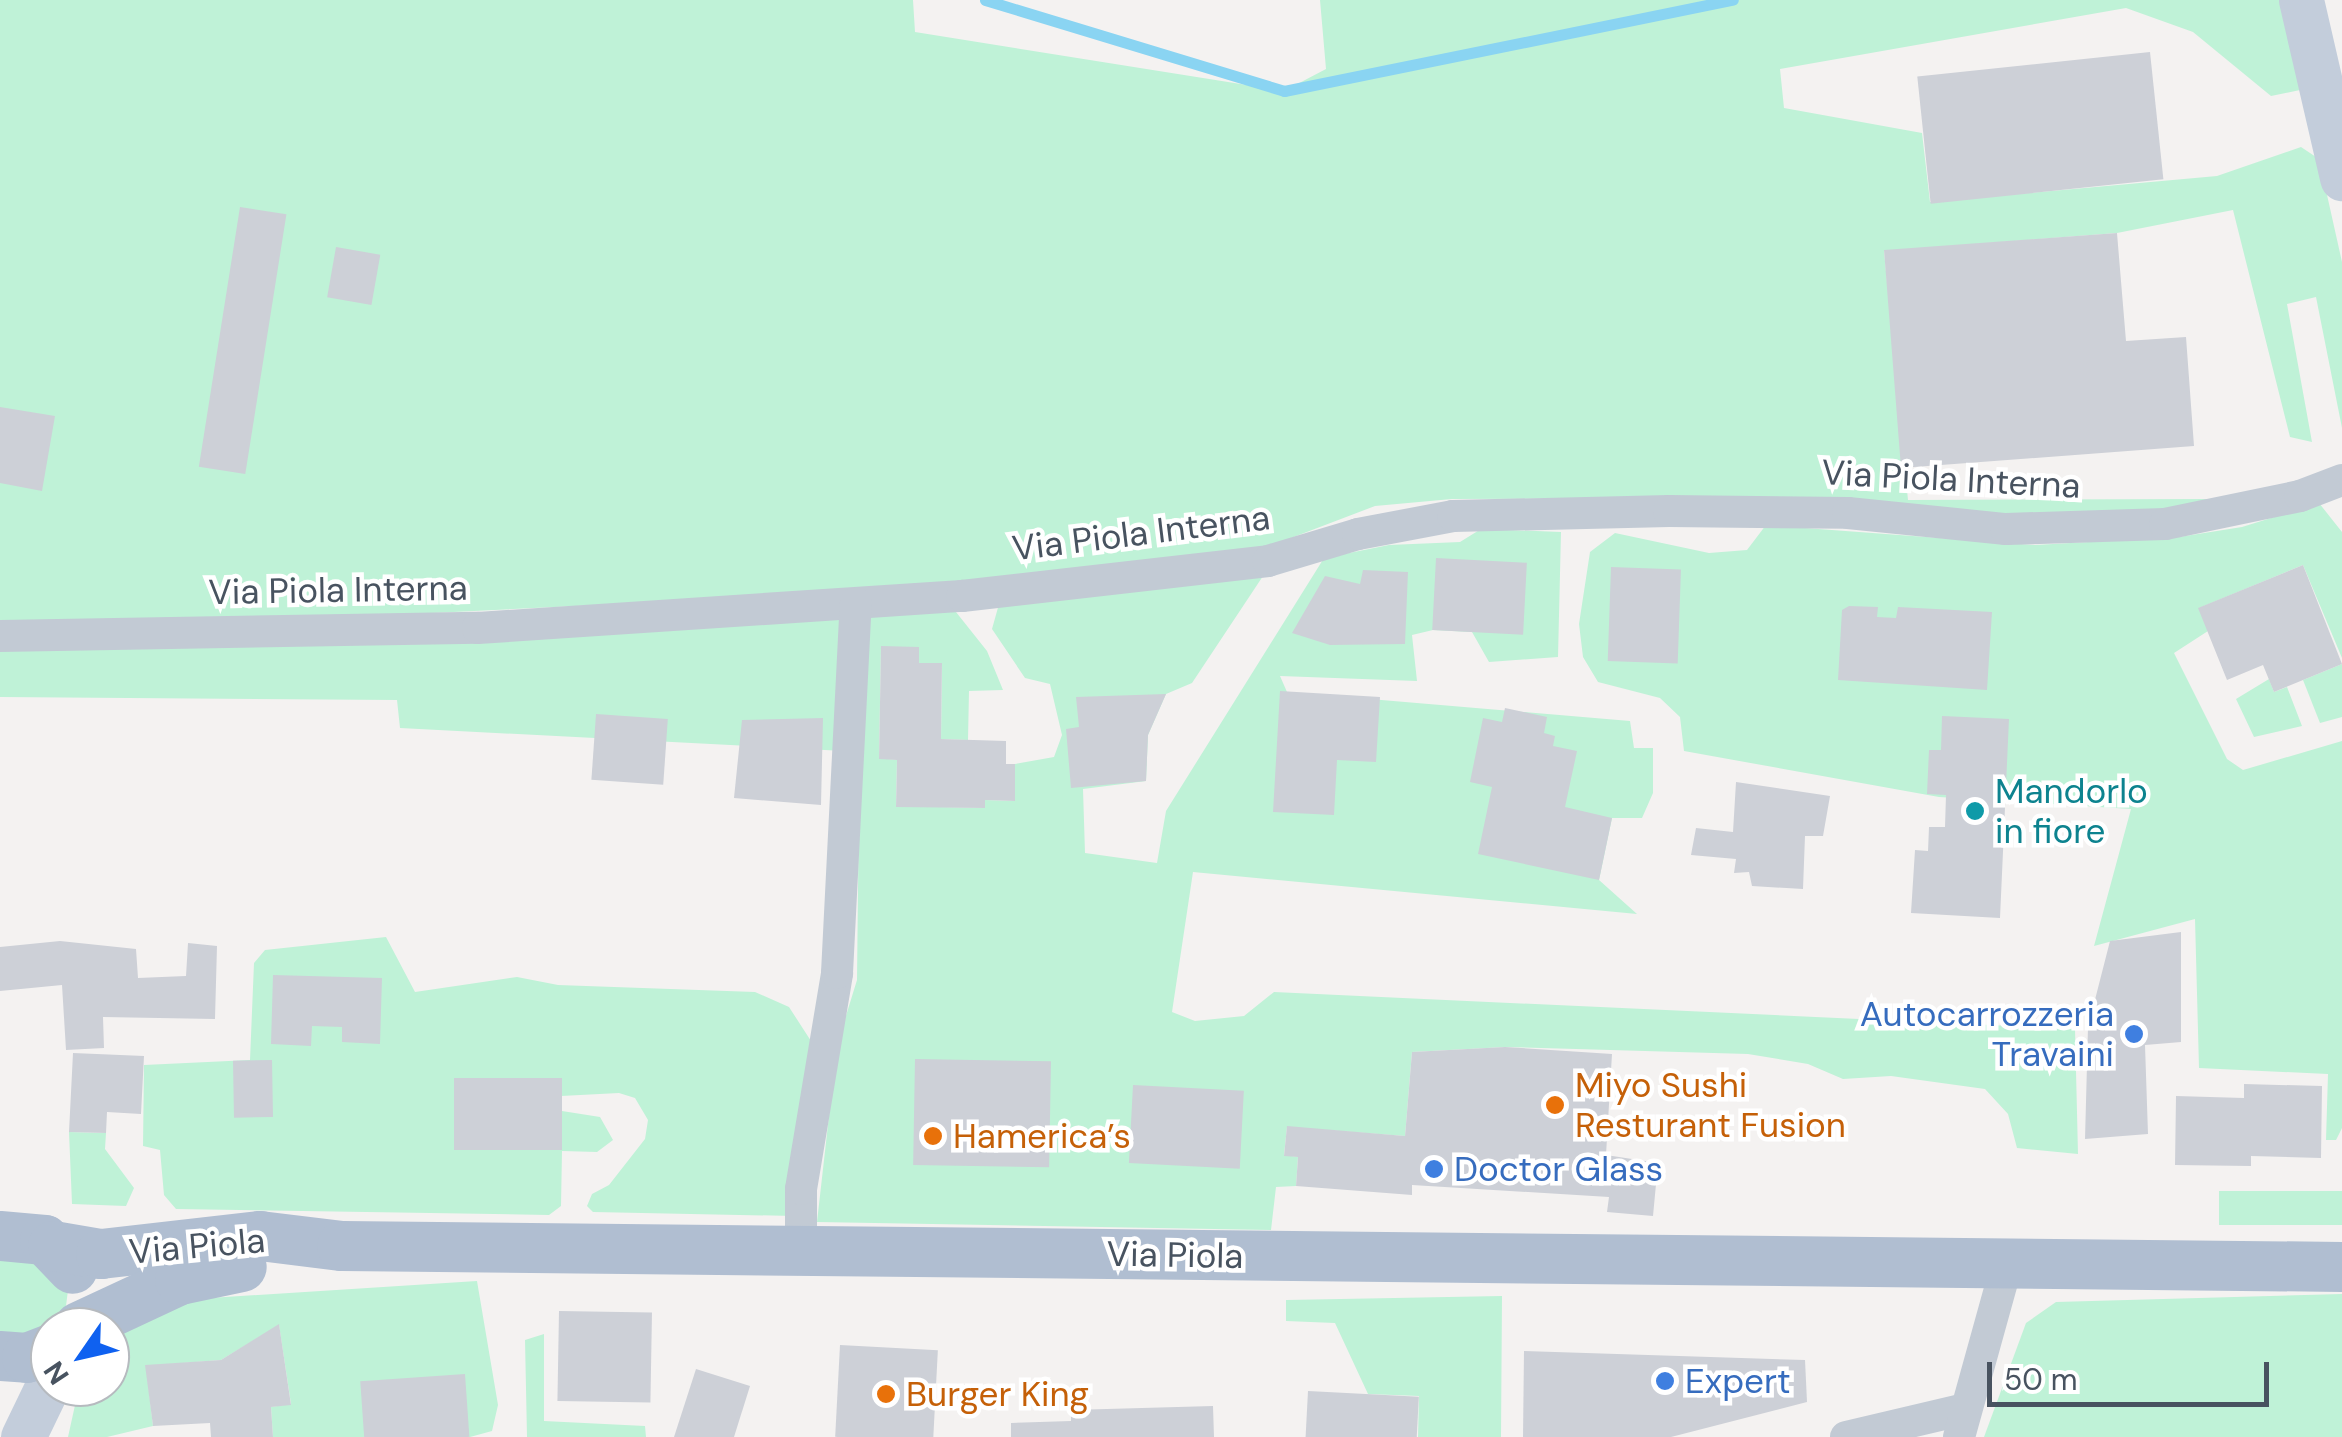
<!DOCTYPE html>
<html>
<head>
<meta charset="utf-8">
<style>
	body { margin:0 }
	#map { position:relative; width:2342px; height:1437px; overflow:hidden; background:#f4f2f1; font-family:"DM Sans",sans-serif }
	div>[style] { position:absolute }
	.green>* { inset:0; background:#bff2d7; transform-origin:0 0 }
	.stream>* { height:11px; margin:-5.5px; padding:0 5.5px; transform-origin:5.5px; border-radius:5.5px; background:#8ad4f2 }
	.building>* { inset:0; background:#cdd0d7; transform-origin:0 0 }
	.street>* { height:32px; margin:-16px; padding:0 16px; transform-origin:16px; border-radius:16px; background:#c2cad4 }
	.secondary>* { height:45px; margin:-22.5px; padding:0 22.5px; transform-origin:22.5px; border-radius:22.5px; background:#c3cddb }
	.primary>* { height:50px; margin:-25px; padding:0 25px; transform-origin:25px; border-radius:25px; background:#b0bed1 }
	.dots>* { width:28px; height:28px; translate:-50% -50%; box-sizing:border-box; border:5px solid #fff; border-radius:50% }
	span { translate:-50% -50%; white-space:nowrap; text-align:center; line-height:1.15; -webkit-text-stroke:9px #fff; paint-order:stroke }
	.street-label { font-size:35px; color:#485360 }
	.culture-label { font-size:35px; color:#0d838f }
	.left { translate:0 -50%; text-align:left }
	.shop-label { font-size:35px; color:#366cbe }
	.right { translate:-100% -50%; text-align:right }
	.food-label { font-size:35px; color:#c56008 }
	.north { position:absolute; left:30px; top:1307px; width:100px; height:100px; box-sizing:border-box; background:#fff; border:2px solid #b6babf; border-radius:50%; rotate:236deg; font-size:28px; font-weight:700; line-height:40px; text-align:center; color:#485360 }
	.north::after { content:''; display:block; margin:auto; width:35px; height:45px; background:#0f61f0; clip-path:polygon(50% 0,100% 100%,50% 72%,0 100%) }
	.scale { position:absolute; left:1987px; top:1362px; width:282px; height:45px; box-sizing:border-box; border:5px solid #485360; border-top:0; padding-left:12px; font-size:30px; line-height:35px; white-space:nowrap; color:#485360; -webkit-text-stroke:8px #fff; paint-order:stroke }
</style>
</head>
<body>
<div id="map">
	<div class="green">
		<i style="clip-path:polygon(0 0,913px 0,915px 32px,1284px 91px,1326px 69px,1320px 0,2281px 0,2300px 90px,2271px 96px,2193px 32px,2126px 8px,1780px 69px,1784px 108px,1922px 133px,1930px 202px,2217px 176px,2301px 147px,2319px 159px,2342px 262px,2342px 428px,2316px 297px,2287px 304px,2312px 442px,2290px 437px,2233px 210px,2117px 233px,1884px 251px,1908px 500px,2211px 499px,2168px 513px,2002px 519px,1658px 498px,1452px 499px,1375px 506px,1265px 548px,885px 591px,351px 617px,0 621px)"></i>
		<i style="clip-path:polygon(2319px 503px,2342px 532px,2342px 658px,2303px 565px,2199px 608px,2208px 631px,2174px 653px,2227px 759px,2243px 770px,2342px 741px,2342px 1128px,2336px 1140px,2326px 1140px,2328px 1074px,2199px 1068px,2195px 919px,2094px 946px,2131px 809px,1939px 797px,1684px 751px,1680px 717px,1660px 698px,1598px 682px,1583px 657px,1579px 624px,1590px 552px,1615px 533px,1709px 553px,1747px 550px,1766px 525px,2035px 545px,2179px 537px,2242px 527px)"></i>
		<i style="clip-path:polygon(1481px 529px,1561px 532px,1558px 657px,1489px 662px,1472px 632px,1433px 630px,1412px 635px,1417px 681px,1280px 676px,1287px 692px,1630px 721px,1634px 748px,1653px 748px,1653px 793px,1642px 818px,1612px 818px,1599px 880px,1637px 914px,1193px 872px,1172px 1012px,1195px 1021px,1244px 1016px,1274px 992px,2075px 1029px,2078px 1154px,2017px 1148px,2008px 1114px,1985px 1089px,1891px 1076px,1843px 1079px,1808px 1064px,1748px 1054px,1505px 1047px,1412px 1052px,1405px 1136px,1287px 1127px,1284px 1155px,1298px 1157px,1296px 1186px,1276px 1187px,1271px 1230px,817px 1222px,837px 1045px,857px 980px,861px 613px,952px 607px,987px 651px,1003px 690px,969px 691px,968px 740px,941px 739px,942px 664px,919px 663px,919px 647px,881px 647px,879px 758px,897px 760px,896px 806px,984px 808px,985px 800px,1014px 801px,1015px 764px,1054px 757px,1062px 735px,1050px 684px,1025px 678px,992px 629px,999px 604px,1267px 570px,1192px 683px,1166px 694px,1148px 735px,1146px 781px,1083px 789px,1085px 853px,1157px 863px,1166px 811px,1324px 558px,1389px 545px,1460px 542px)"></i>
		<i style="clip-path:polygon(848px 616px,844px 751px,400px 728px,397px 700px,0 697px,0 646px)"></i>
		<i style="clip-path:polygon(2342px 664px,2342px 717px,2320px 723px,2303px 680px)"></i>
		<i style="clip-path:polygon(2269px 679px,2274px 692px,2287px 687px,2302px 726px,2254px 737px,2236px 699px)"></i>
		<i style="clip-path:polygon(386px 937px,415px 992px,517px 977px,558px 985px,755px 992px,789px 1007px,811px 1041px,794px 1216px,593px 1212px,587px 1206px,592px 1194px,609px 1185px,645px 1139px,648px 1120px,635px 1098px,619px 1093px,561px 1096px,562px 1111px,600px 1117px,613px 1140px,597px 1152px,562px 1151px,561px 1206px,549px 1215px,176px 1209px,164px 1195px,160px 1150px,143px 1146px,144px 1065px,250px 1060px,254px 963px,265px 950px)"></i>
		<i style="clip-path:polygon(69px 1132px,106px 1133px,105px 1149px,134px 1188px,126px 1206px,72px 1204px)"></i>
		<i style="left:2342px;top:1191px;width:34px;height:123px;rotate:90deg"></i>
		<i style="clip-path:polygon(10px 1246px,68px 1290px,66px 1306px,55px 1327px,0 1340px,0 1250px)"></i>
		<i style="clip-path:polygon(477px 1281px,498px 1405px,492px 1431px,470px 1437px,273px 1437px,271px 1407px,291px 1404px,279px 1325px,221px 1360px,146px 1366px,153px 1426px,107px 1437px,68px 1437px,79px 1387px,110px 1387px,110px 1343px,163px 1301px)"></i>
		<i style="clip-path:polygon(2342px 1294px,2342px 1437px,1984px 1437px,2026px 1323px,2056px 1302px)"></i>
		<i style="clip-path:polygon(1502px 1296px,1501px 1437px,1418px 1437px,1419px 1396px,1368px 1394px,1335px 1323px,1286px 1321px,1286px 1300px)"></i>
		<i style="clip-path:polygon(544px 1334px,544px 1421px,645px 1426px,646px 1437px,527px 1437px,525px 1340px)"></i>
	</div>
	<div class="stream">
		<i style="left:985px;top:0;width:313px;rotate:16.9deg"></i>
		<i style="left:1284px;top:91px;width:458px;rotate:-11.5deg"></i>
	</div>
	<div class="building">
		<i style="left:2150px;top:52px;width:128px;height:234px;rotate:84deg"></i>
		<i style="left:240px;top:207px;width:47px;height:263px;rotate:9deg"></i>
		<i style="clip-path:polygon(2117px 233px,2126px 341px,2186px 337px,2194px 446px,1901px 468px,1884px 250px)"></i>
		<i style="left:336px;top:247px;width:45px;height:51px;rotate:10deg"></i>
		<i style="clip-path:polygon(0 407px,55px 416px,42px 491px,0 483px)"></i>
		<i style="left:1436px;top:558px;width:91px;height:72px;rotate:3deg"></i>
		<i style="clip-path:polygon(2303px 565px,2342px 664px,2274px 692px,2263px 665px,2227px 680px,2198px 608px)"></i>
		<i style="left:1611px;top:567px;width:70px;height:94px;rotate:2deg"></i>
		<i style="clip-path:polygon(1363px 570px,1408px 572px,1405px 644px,1330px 645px,1292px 633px,1325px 576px,1360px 584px)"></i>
		<i style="clip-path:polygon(1849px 606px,1878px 607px,1877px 617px,1896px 618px,1898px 607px,1992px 612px,1987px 690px,1838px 680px,1842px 610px)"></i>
		<i style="clip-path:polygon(881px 646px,919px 647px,919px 663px,942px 663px,941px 739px,1006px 741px,1006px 764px,1015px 764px,1015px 801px,985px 800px,985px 808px,896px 807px,897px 760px,879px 759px)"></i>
		<i style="clip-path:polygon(1280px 691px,1380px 697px,1376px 762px,1337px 760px,1334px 815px,1273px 812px)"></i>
		<i style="clip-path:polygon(1166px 694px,1148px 735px,1146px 781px,1071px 788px,1066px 729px,1079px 727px,1076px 697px)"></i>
		<i style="clip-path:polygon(1505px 708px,1547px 717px,1544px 733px,1555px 736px,1553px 746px,1577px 751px,1565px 807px,1612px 818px,1599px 880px,1478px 854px,1492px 787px,1470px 782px,1483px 718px,1502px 722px)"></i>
		<i style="left:596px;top:714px;width:72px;height:66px;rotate:4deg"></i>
		<i style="clip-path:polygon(1942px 716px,2009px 719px,2000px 918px,1911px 913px,1915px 850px,1928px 851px,1929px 827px,1945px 827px,1946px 795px,1927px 794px,1929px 750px,1941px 750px)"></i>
		<i style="clip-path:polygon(823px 718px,821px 805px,734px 798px,742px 720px)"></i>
		<i style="clip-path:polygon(1736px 782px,1830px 796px,1823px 836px,1805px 836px,1803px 889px,1752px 886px,1749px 872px,1734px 873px,1736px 859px,1691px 855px,1696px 828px,1733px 832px)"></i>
		<i style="clip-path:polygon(2181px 932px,2181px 1042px,2145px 1045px,2148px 1134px,2085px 1139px,2088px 1027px,2110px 941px)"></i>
		<i style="clip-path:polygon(60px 941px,136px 949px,138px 978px,186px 976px,188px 943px,217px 946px,215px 1019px,103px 1017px,104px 1048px,66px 1050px,62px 985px,0 991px,0 947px)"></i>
		<i style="clip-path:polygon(273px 975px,382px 978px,380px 1044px,342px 1042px,342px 1027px,312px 1026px,311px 1046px,271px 1044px)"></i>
		<i style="clip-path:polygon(1505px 1047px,1612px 1054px,1606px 1155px,1658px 1163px,1653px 1216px,1607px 1212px,1609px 1197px,1412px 1185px,1412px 1195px,1296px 1186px,1298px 1157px,1284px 1156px,1287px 1126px,1405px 1136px,1412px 1052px)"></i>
		<i style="clip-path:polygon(73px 1053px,144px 1056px,141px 1114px,107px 1112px,106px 1133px,69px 1132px)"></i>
		<i style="left:915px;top:1059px;width:136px;height:106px;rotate:1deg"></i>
		<i style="left:272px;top:1060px;width:57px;height:39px;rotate:89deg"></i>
		<i style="left:454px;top:1078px;width:108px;height:72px"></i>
		<i style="clip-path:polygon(2244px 1084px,2322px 1086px,2321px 1158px,2251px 1156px,2251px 1166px,2175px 1165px,2176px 1096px,2244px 1098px)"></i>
		<i style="left:1133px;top:1085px;width:111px;height:78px;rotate:3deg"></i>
		<i style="left:559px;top:1311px;width:93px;height:90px;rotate:1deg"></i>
		<i style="clip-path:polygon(279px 1324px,291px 1405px,271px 1407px,273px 1437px,211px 1437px,210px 1423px,153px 1426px,145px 1365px,221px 1360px)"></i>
		<i style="left:840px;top:1345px;width:98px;height:92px;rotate:3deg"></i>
		<i style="clip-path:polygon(1524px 1351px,1805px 1360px,1807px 1402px,1671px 1437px,1523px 1437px)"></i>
		<i style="clip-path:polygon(696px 1369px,750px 1386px,734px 1437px,674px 1437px)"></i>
		<i style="left:465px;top:1374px;width:63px;height:105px;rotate:86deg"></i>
		<i style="left:1308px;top:1391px;width:111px;height:46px;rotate:3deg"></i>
		<i style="clip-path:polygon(1213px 1406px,1214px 1437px,1011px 1437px,1011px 1423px,1071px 1421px,1071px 1410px)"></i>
	</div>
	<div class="street">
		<i style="left:0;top:636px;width:478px;rotate:-1deg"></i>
		<i style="left:478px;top:628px;width:485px;rotate:-3.8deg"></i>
		<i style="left:962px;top:596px;width:308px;rotate:-6.5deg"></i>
		<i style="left:1268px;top:561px;width:94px;rotate:-16.7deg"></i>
		<i style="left:1358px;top:534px;width:97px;rotate:-10.7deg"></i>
		<i style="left:1453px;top:516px;width:216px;rotate:-1.3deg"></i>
		<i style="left:1669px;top:511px;width:179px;rotate:0.6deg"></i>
		<i style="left:1848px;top:513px;width:159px;rotate:5.8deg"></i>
		<i style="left:2006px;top:529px;width:159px;rotate:-1.8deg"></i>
		<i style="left:2165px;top:524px;width:138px;rotate:-11.7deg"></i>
		<i style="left:2300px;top:496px;width:45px;rotate:-20.9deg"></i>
		<i style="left:801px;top:1251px;width:62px;rotate:-90deg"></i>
		<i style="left:801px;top:1189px;width:219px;rotate:-80.5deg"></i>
		<i style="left:837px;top:973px;width:370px;rotate:-87.1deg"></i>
		<i style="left:1846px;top:1437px;width:122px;rotate:-13.2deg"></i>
		<i style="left:1959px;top:1437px;width:180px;rotate:-74.5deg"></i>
	</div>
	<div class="secondary">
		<i style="left:2301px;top:0;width:183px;rotate:77deg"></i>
		<i style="left:23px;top:1437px;width:62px;rotate:-64.3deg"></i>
	</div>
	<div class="primary">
		<i style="left:0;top:1236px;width:45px;rotate:5.1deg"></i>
		<i style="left:45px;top:1240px;width:40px;rotate:46deg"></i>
		<i style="left:53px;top:1246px;width:49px;rotate:9.5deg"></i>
		<i style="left:101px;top:1254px;width:160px;rotate:-6.5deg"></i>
		<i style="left:260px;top:1236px;width:83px;rotate:7deg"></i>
		<i style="left:342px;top:1246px;width:2000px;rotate:0.6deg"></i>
		<i style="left:79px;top:1327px;width:111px;rotate:-25deg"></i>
		<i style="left:180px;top:1280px;width:63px;rotate:-11.8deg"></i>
		<i style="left:0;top:1356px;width:27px;rotate:4deg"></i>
		<i style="left:27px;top:1358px;width:25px;rotate:-21deg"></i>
	</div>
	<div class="dots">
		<i style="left:1975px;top:811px;background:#0f9aa8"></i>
		<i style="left:2134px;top:1034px;background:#3f7fe0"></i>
		<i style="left:1555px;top:1105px;background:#e8710a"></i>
		<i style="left:933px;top:1136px;background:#e8710a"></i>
		<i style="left:1434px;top:1169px;background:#3f7fe0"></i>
		<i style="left:1665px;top:1381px;background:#3f7fe0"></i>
		<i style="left:886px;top:1394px;background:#e8710a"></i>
	</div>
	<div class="street-label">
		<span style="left:1951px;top:479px;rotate:3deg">Via Piola Interna</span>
		<span style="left:1141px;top:533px;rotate:-7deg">Via Piola Interna</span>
		<span style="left:338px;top:590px;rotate:-1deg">Via Piola Interna</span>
		<span style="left:197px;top:1246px;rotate:-5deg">Via Piola</span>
		<span style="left:1175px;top:1255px;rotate:1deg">Via Piola</span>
	</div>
	<div class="culture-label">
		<span class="left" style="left:1995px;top:811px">Mandorlo<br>in fiore</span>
	</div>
	<div class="shop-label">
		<span class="right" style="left:2114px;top:1034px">Autocarrozzeria<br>Travaini</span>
		<span class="left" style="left:1454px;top:1169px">Doctor Glass</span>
		<span class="left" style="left:1685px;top:1381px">Expert</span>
	</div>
	<div class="food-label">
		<span class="left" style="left:1575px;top:1105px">Miyo Sushi<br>Resturant Fusion</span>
		<span class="left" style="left:953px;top:1136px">Hamerica’s</span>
		<span class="left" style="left:906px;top:1394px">Burger King</span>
	</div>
	<div class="north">N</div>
	<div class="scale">50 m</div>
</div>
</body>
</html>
